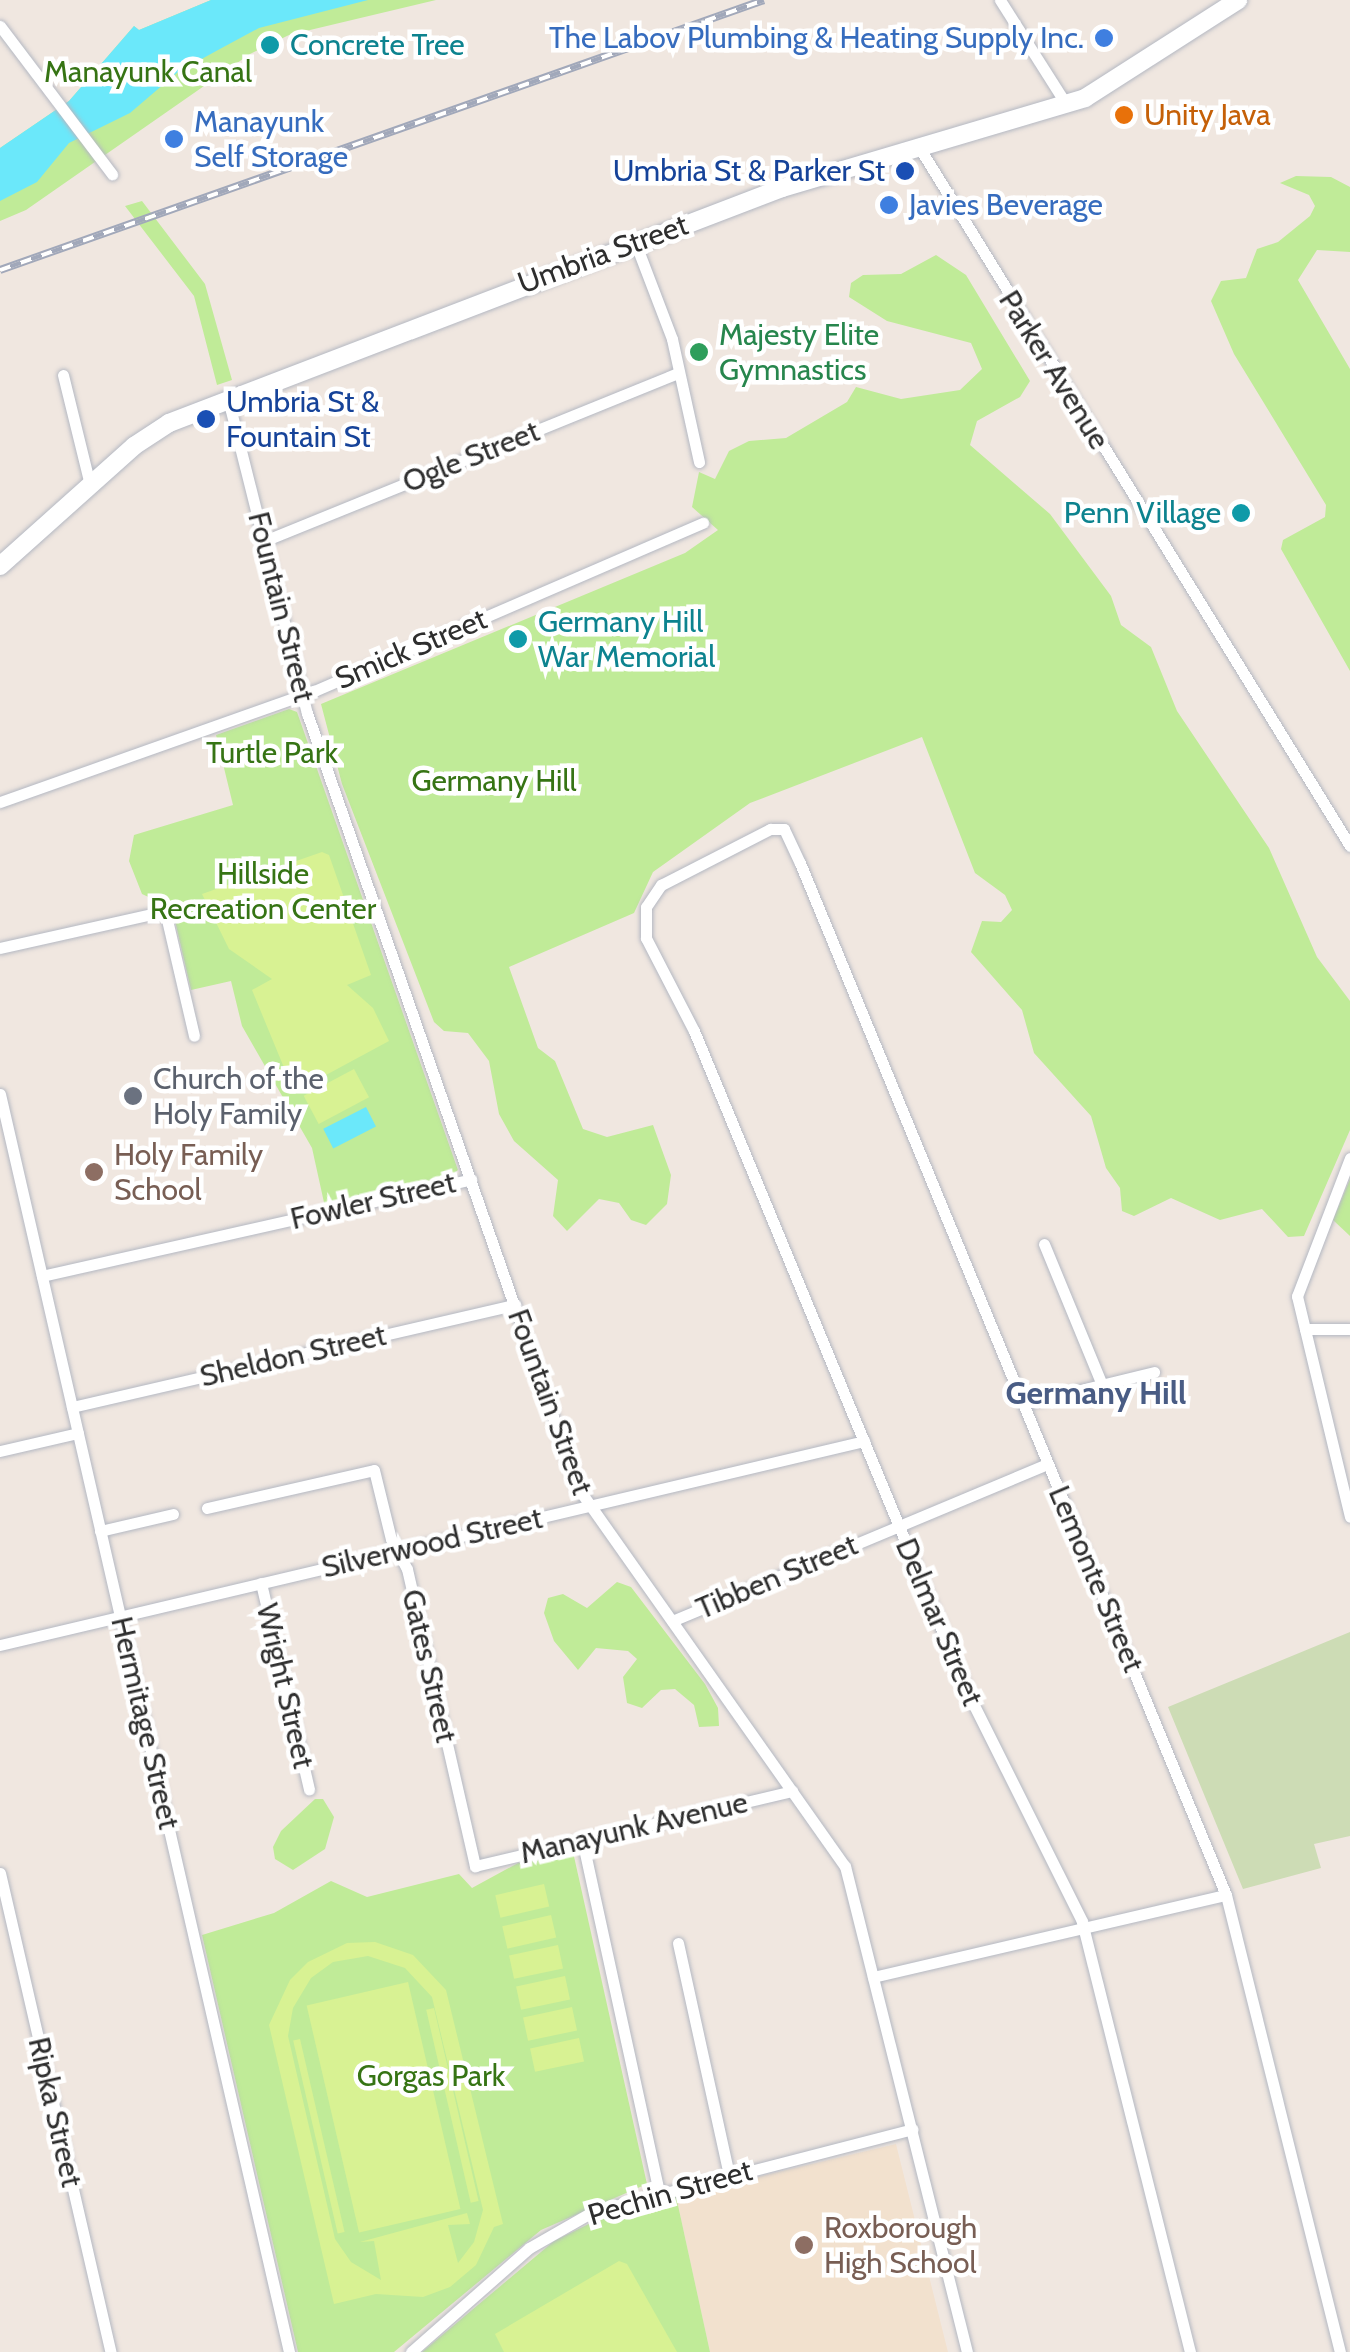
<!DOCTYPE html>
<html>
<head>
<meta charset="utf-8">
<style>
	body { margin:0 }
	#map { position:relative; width:1350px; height:2352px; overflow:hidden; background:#f0e7e0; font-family:Cabin,sans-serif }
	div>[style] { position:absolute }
	.education>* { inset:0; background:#f2e1ce }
	.green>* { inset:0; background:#c0eb98 }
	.cemetery>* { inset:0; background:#cddcb5 }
	.pitch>* { inset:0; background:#d8f293; transform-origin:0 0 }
	.water>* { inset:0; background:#6be8fa; transform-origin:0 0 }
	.roads { filter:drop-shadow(0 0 2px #b4b8c2) drop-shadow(0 0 2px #b4b8c2) }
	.minor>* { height:11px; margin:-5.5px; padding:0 5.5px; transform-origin:5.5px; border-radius:5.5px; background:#fff }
	.secondary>* { height:18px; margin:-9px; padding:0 9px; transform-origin:9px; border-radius:9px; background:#fff }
	.rail>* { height:8px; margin-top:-4px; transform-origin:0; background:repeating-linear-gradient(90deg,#fff 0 11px,#a1a8ba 0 22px); box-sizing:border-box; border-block:2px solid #a1a8ba }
	.dots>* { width:28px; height:28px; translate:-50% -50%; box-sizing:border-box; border:5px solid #fff; border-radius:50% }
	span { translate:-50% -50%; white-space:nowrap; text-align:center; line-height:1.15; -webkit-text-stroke:9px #fff; paint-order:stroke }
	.shop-label { font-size:30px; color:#366cbe }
	.right { translate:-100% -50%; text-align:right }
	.left { translate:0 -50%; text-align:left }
	.culture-label { font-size:30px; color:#0d838f }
	.park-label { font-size:30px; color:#367414 }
	.food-label { font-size:30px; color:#c56008 }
	.transit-label { font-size:30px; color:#164399 }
	.street-label { font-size:30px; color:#2e2e2e }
	.leisure-label { font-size:30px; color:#27864d }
	.worship-label { font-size:30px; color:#5b616d }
	.education-label { font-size:30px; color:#785e54 }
	.neighbourhood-label { font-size:32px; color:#495c84; font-weight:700 }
</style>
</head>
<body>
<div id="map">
	<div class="education">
		<i style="clip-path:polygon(896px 2144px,948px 2352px,710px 2352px,676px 2196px)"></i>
	</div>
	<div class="green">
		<i style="clip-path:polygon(211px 0,436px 0,289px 35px,250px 54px,26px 210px,0 221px,0 148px,69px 101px,134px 26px,139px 30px)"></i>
		<i style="clip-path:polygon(1296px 176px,1331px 177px,1350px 187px,1350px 252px,1317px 250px,1298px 280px,1350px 369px,1350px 671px,1281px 549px,1283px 540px,1325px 517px,1326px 505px,1234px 354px,1211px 301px,1221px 281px,1246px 278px,1257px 249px,1278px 242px,1310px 216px,1315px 206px,1309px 195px,1280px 183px)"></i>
		<i style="clip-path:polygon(142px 201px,205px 284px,232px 380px,217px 385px,194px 296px,125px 206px)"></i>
		<i style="clip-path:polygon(936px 255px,966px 275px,1030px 381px,1020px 397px,977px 421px,970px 445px,1050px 514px,1111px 596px,1121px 625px,1151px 647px,1177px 711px,1269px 848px,1317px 957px,1350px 1001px,1350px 1130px,1304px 1236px,1288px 1237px,1262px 1209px,1220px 1220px,1171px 1198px,1134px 1216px,1122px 1211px,1120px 1188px,1106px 1168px,1091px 1116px,1034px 1053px,1022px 1010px,971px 952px,982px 921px,1001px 922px,1012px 910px,1005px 895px,975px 873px,922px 737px,750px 803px,653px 872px,634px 913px,509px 967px,538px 1048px,555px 1061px,583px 1129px,607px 1137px,653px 1125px,671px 1175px,667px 1204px,646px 1225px,631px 1220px,619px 1203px,599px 1199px,567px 1231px,553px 1216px,558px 1180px,514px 1141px,499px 1114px,489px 1061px,468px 1033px,444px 1031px,434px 1022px,342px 784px,321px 704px,685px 553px,718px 530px,692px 507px,699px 472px,715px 479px,729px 451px,749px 441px,786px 438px,847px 402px,856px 387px,901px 399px,960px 390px,982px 369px,971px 343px,887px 321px,849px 297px,851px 283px,863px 275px,901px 274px)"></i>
		<i style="clip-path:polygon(289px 709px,297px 712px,458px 1170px,447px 1179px,325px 1207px,312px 1148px,242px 1026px,231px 981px,191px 990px,172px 908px,142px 894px,129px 861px,134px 835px,233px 805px,216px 735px)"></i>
		<i style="clip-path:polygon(1350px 1179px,1350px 1236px,1333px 1220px)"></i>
		<i style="clip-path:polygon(617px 1582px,631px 1587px,705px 1684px,718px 1708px,719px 1726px,699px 1727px,694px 1705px,675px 1689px,661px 1690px,642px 1708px,627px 1703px,623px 1677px,637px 1659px,628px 1651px,596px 1648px,578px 1670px,554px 1641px,544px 1613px,548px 1598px,563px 1594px,587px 1608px)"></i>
		<i style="clip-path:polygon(315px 1799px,323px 1799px,334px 1817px,325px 1849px,293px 1870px,275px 1859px,273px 1847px,281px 1831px)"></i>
		<i style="clip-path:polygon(573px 1852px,647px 2184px,541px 2230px,394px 2352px,298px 2352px,202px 1935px,274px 1913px,331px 1881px,367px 1897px,459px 1874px,472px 1888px,518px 1863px)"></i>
		<i style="clip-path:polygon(676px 2196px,710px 2352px,422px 2352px,554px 2241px,605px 2216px)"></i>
	</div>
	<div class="cemetery">
		<i style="clip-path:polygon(1350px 1632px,1350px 1836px,1314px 1844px,1321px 1868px,1243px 1889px,1168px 1707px)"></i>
	</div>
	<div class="pitch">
		<i style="clip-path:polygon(322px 852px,329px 855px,371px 975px,347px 985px,373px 1008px,389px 1041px,300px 1089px,292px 1087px,252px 990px,272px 979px,229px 949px,202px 894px)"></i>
		<i style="left:354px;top:1069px;width:32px;height:57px;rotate:62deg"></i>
		<i style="left:544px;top:1884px;width:23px;height:50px;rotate:77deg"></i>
		<i style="left:551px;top:1915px;width:23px;height:50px;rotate:77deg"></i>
		<i style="clip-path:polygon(evenodd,375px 1942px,413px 1955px,446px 1990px,503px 2224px,494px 2227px,476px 2265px,450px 2287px,423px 2297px,376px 2294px,334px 2304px,269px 2025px,290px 1980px,308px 1962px,347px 1943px,375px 1942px,368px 1956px,405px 1968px,432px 1997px,483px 2210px,474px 2242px,458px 2263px,448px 2225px,470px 2224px,467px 2213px,360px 2242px,374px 2241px,381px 2280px,351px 2262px,335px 2239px,288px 2036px,293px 2008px,311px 1978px,333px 1962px,368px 1956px)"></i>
		<i style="left:558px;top:1945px;width:24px;height:50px;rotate:78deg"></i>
		<i style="left:565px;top:1976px;width:24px;height:50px;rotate:78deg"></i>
		<i style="left:408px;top:1982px;width:233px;height:104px;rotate:77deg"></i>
		<i style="left:572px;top:2007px;width:24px;height:50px;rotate:78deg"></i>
		<i style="left:434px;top:2008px;width:198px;height:8px;rotate:77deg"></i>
		<i style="left:579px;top:2038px;width:24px;height:50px;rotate:78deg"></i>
		<i style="left:300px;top:2039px;width:198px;height:7px;rotate:77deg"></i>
		<i style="clip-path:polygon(619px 2261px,627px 2264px,677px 2352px,504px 2352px,495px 2334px)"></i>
	</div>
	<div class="water">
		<i style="clip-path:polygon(211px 0,368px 0,259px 28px,218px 50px,178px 72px,130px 113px,69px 143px,37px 182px,0 201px,0 148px,69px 101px,134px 26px,139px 30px)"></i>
		<i style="left:366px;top:1107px;width:22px;height:48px;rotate:63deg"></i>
	</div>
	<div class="roads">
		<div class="minor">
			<i style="left:1000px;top:0;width:123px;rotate:57.6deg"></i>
			<i style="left:0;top:26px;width:186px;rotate:52.9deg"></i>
			<i style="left:919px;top:147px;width:821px;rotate:58.34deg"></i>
			<i style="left:635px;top:242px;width:104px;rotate:69.1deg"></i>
			<i style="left:672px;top:339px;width:126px;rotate:77.6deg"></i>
			<i style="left:63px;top:375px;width:113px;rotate:76.2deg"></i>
			<i style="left:228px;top:399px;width:324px;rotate:75.9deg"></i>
			<i style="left:307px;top:713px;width:821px;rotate:70.73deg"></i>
			<i style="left:578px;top:1488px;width:463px;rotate:54.8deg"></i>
			<i style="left:845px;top:1866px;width:501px;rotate:75.91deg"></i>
			<i style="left:264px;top:541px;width:447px;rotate:-22.1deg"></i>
			<i style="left:0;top:802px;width:333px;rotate:-19.5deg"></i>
			<i style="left:314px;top:691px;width:424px;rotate:-23.4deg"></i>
			<i style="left:0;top:948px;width:169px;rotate:-12.6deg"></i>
			<i style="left:165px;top:911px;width:128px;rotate:76.9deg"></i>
			<i style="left:0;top:1094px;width:1291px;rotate:77.06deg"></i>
			<i style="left:1350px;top:1158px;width:148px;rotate:111deg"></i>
			<i style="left:1297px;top:1296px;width:227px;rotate:76.5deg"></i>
			<i style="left:1044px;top:1244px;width:152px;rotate:67.6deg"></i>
			<i style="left:42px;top:1276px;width:440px;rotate:-12.7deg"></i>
			<i style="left:1305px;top:1329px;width:45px"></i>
			<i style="left:1023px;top:1404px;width:135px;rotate:-13.7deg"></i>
			<i style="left:72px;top:1407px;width:455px;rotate:-13deg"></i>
			<i style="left:0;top:1451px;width:80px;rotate:-13deg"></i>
			<i style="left:207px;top:1508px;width:171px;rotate:-12.8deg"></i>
			<i style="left:374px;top:1470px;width:71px;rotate:76.2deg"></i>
			<i style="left:391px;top:1539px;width:34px;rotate:62deg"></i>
			<i style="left:407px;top:1569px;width:305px;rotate:77.1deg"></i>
			<i style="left:475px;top:1866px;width:326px;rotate:-13.3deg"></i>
			<i style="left:100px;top:1531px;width:75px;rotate:-13.1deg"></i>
			<i style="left:261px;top:1583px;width:212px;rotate:76.9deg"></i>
			<i style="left:672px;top:1621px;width:407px;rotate:-22.7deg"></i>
			<i style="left:0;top:1645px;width:888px;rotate:-13.28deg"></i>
			<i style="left:582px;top:1839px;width:361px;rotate:77.7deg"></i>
			<i style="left:0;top:1873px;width:492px;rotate:77deg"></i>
			<i style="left:678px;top:1943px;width:237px;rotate:77.6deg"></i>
			<i style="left:873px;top:1977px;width:362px;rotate:-13.1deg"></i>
			<i style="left:411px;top:2352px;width:157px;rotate:-41.4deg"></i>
			<i style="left:529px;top:2248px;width:73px;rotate:-29.7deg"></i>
			<i style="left:592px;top:2212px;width:331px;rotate:-14.5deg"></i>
			<i style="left:1190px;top:2352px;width:444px;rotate:-104.1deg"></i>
			<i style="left:1082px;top:1921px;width:255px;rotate:-116.6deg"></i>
			<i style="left:968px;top:1693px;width:716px;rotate:-112.48deg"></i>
			<i style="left:694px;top:1031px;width:105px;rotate:-117.3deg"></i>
			<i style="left:646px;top:938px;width:31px;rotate:-90deg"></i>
			<i style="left:646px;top:907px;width:27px;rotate:-56deg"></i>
			<i style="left:661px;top:885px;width:123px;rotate:-27.2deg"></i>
			<i style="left:770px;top:829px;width:14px"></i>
			<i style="left:784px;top:829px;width:38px;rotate:65deg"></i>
			<i style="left:800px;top:863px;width:1116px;rotate:67.57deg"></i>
			<i style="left:1226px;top:1895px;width:471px;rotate:76deg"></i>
		</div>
		<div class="secondary">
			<i style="left:0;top:566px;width:180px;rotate:-41.8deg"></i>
			<i style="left:134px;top:446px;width:42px;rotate:-33.3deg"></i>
			<i style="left:169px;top:423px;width:657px;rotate:-20.97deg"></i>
			<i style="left:782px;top:188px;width:316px;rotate:-16.5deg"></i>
			<i style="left:1085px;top:98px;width:182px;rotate:-32.6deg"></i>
		</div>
	</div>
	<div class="rail">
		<i style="left:0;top:270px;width:810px;rotate:-19.46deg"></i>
	</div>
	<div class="dots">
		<i style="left:1104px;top:38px;background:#3f7fe0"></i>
		<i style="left:270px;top:45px;background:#0f9aa8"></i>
		<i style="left:1124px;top:115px;background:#e8710a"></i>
		<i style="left:174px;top:139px;background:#3f7fe0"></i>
		<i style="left:905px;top:171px;background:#1a4fb4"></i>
		<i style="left:889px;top:205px;background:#3f7fe0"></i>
		<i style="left:699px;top:352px;background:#2e9e5b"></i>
		<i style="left:206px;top:419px;background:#1a4fb4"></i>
		<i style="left:1241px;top:513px;background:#0f9aa8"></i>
		<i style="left:518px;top:639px;background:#0f9aa8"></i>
		<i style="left:133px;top:1096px;background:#6b7280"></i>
		<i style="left:94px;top:1172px;background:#8d6e63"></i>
		<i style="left:804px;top:2245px;background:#8d6e63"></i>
	</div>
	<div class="shop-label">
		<span class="right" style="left:1084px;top:38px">The Labov Plumbing &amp; Heating Supply Inc.</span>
		<span class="left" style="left:194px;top:139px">Manayunk<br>Self Storage</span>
		<span class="left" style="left:909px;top:205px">Javies Beverage</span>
	</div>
	<div class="culture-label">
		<span class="left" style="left:290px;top:45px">Concrete Tree</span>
		<span class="right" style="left:1221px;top:513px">Penn Village</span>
		<span class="left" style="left:538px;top:639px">Germany Hill<br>War Memorial</span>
	</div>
	<div class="park-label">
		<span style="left:148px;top:72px">Manayunk Canal</span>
		<span style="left:272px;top:753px">Turtle Park</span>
		<span style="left:494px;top:781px">Germany Hill</span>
		<span style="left:263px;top:891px">Hillside<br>Recreation Center</span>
		<span style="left:431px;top:2076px">Gorgas Park</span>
	</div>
	<div class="food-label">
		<span class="left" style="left:1144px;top:115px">Unity Java</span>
	</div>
	<div class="transit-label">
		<span class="right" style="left:885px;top:171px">Umbria St &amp; Parker St</span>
		<span class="left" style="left:226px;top:419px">Umbria St &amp;<br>Fountain St</span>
	</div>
	<div class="street-label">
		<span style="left:603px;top:254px;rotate:-20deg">Umbria Street</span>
		<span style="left:1054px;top:370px;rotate:58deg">Parker Avenue</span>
		<span style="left:471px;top:457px;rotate:-22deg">Ogle Street</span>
		<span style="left:281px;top:607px;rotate:76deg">Fountain Street</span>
		<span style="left:411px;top:649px;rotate:-23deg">Smick Street</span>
		<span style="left:373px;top:1201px;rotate:-13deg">Fowler Street</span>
		<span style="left:293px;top:1356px;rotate:-13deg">Sheldon Street</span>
		<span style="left:550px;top:1402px;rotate:70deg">Fountain Street</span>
		<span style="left:432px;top:1543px;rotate:-13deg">Silverwood Street</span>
		<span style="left:777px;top:1577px;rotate:-23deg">Tibben Street</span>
		<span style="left:1096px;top:1579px;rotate:67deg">Lemonte Street</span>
		<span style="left:939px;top:1622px;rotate:67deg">Delmar Street</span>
		<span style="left:429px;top:1666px;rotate:77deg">Gates Street</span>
		<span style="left:285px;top:1686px;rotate:77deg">Wright Street</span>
		<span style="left:145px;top:1723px;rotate:77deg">Hermitage Street</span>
		<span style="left:634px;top:1828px;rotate:-13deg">Manayunk Avenue</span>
		<span style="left:55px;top:2112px;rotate:77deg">Ripka Street</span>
		<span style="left:670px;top:2193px;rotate:-16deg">Pechin Street</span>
	</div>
	<div class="leisure-label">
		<span class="left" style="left:719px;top:352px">Majesty Elite<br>Gymnastics</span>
	</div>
	<div class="worship-label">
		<span class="left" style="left:153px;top:1096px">Church of the<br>Holy Family</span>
	</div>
	<div class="education-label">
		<span class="left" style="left:114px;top:1172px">Holy Family<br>School</span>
		<span class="left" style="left:824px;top:2245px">Roxborough<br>High School</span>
	</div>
	<div class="neighbourhood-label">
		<span style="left:1096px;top:1393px">Germany Hill</span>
	</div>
</div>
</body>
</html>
